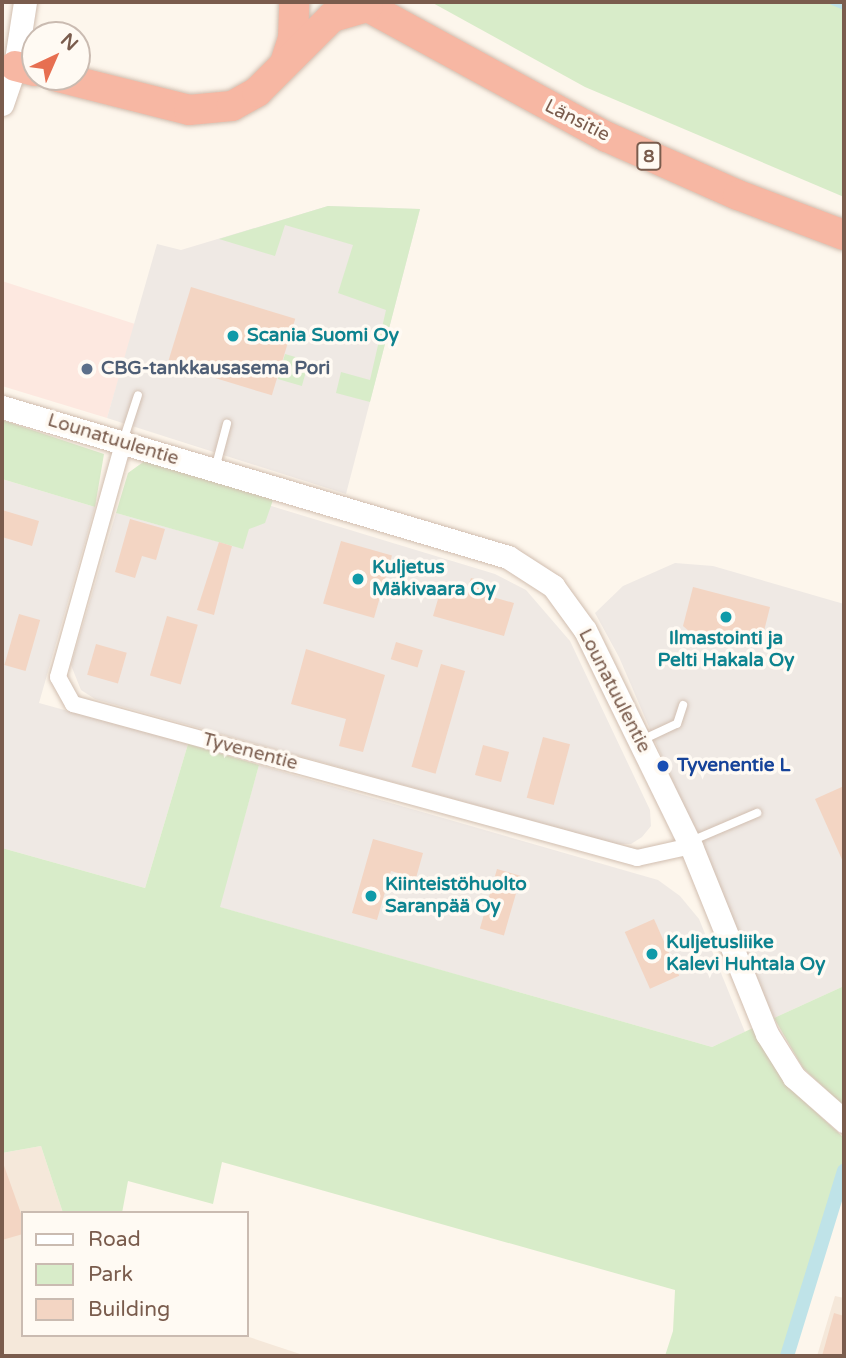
<!DOCTYPE html>
<html>
<head>
<meta charset="utf-8">
<style>
	body { margin:0 }
	#map { position:relative; width:846px; height:1358px; overflow:hidden; background:#fdf6ec; font-family:"Varela Round",sans-serif }
	div>[style] { position:absolute }
	.residential>* { inset:0; background:#f5e8da }
	.commercial>* { inset:0; background:#fde8e0 }
	.industrial>* { inset:0; background:#efe9e4 }
	.green>* { inset:0; background:#d8ecc9; transform-origin:0 0 }
	.stream>* { height:4.5px; margin:-2.25px; padding:0 2.25px; transform-origin:2.25px; border-radius:2.25px; background:#bfe3e8 }
	.canal>* { height:14px; margin:-7px; padding:0 7px; transform-origin:7px; border-radius:7px; background:#bfe3e8 }
	.building>* { inset:0; background:#f3d5c3; transform-origin:0 0 }
	.roads { filter:drop-shadow(0 0 2px #d1beb0) drop-shadow(0 0 2px #d1beb0) }
	.lane>* { height:8px; margin:-4px; padding:0 4px; transform-origin:4px; border-radius:4px; background:#fff }
	.street>* { height:16px; margin:-8px; padding:0 8px; transform-origin:8px; border-radius:8px; background:#fff }
	.secondary>* { height:23px; margin:-11.5px; padding:0 11.5px; transform-origin:11.5px; border-radius:11.5px; background:#fff }
	.highway>* { height:30px; margin:-15px; padding:0 15px; transform-origin:15px; border-radius:15px; background:#f7b7a3 }
	.dots>* { width:19px; height:19px; translate:-50% -50%; box-sizing:border-box; border:4px solid #fffaf3; border-radius:50% }
	span { translate:-50% -50%; white-space:nowrap; text-align:center; line-height:1.15; -webkit-text-stroke:7px #fffaf3; paint-order:stroke }
	.shield-label span { padding:2px 5px; background:#fffaf3; border:2px solid; border-radius:5px; -webkit-text-stroke-width:0 }
	.shield-label { font-size:18px; color:#7a5c4d; font-weight:700 }
	.street-label { font-size:19px; color:#7a5c4d }
	.culture-label { font-size:19px; color:#0d838f; font-weight:700 }
	.left { translate:0 -50%; text-align:left }
	.service-label { font-size:19px; color:#4e5e75; font-weight:700 }
	.transit-label { font-size:19px; color:#164399; font-weight:700 }
	.frame { position:absolute; inset:0; border:4px solid #7a5c4d; pointer-events:none }
	.legend { position:absolute; left:21px; top:1211px; width:228px; height:126px; box-sizing:border-box; background:#fffaf3; border:2px solid #cabbb1; margin:0; padding:9px 12px; list-style:none; font-size:21px; color:#7a5c4d }
	.legend li { display:flex; align-items:center; gap:14px; height:35px }
	.legend b { width:35px; border:2px solid #cabbb1 }
	.north { position:absolute; left:21px; top:21px; width:70px; height:70px; box-sizing:border-box; background:#fffaf3; border:2px solid #cabbb1; border-radius:50%; rotate:44deg; font-size:19px; font-weight:700; line-height:28px; text-align:center; color:#7a5c4d }
	.north::after { content:''; display:block; margin:auto; width:24px; height:32px; background:#e76f51; clip-path:polygon(50% 0,100% 100%,50% 72%,0 100%) }
</style>
</head>
<body>
<div id="map">
	<div class="residential">
		<i style="clip-path:polygon(41px 1146px,63px 1213px,23px 1213px,23px 1335px,243px 1335px,306px 1356px,2px 1356px,2px 1153px)"></i>
		<i style="clip-path:polygon(835px 1296px,844px 1298px,844px 1356px,817px 1356px)"></i>
	</div>
	<div class="commercial">
		<i style="clip-path:polygon(2px 281px,135px 324px,107px 418px,2px 386px)"></i>
	</div>
	<div class="industrial">
		<i style="clip-path:polygon(328px 206px,420px 209px,346px 494px,107px 418px,157px 244px,181px 250px)"></i>
		<i style="clip-path:polygon(2px 479px,95px 507px,39px 703px,188px 744px,145px 888px,2px 848px)"></i>
		<i style="clip-path:polygon(248px 499px,495px 574px,526px 590px,570px 641px,650px 810px,651px 826px,642px 837px,631px 844px,616px 844px,95px 699px,81px 690px,71px 665px,116px 513px,234px 546px)"></i>
		<i style="clip-path:polygon(675px 563px,713px 566px,844px 604px,844px 986px,774px 1018px,619px 657px,595px 613px,623px 586px)"></i>
		<i style="clip-path:polygon(259px 765px,658px 880px,680px 896px,699px 919px,745px 1032px,712px 1047px,219px 907px)"></i>
	</div>
	<div class="green">
		<i style="clip-path:polygon(431px 2px,844px 2px,844px 197px,585px 87px)"></i>
		<i style="clip-path:polygon(328px 206px,420px 209px,370px 402px,336px 393px,341px 372px,370px 380px,386px 310px,338px 293px,353px 245px,285px 225px,275px 256px,219px 239px)"></i>
		<i style="left:285px;top:354px;width:25px;height:26px;rotate:16deg"></i>
		<i style="clip-path:polygon(2px 420px,104px 454px,95px 507px,2px 479px)"></i>
		<i style="clip-path:polygon(146px 460px,273px 500px,265px 523px,249px 529px,243px 549px,116px 513px,128px 473px)"></i>
		<i style="clip-path:polygon(188px 744px,259px 765px,220px 907px,712px 1047px,753px 1028px,784px 1083px,844px 1138px,844px 1180px,790px 1356px,665px 1356px,673px 1331px,675px 1290px,222px 1162px,213px 1204px,128px 1181px,122px 1213px,63px 1213px,41px 1146px,2px 1153px,2px 848px,145px 888px)"></i>
		<i style="clip-path:polygon(844px 986px,844px 1106px,803px 1068px,774px 1018px)"></i>
	</div>
	<div class="stream">
		<i style="left:832px;top:2px;width:13px;rotate:23deg"></i>
	</div>
	<div class="canal">
		<i style="left:787px;top:1356px;width:194px;rotate:-72.9deg"></i>
	</div>
	<div class="building">
		<i style="left:191px;top:287px;width:109px;height:80px;rotate:17deg"></i>
		<i style="clip-path:polygon(2px 510px,39px 521px,32px 546px,2px 537px)"></i>
		<i style="clip-path:polygon(130px 519px,165px 529px,156px 560px,142px 556px,135px 578px,115px 572px)"></i>
		<i style="left:341px;top:541px;width:53px;height:65px;rotate:16deg"></i>
		<i style="clip-path:polygon(219px 542px,232px 546px,214px 615px,197px 610px)"></i>
		<i style="clip-path:polygon(471px 578px,492px 584px,489px 596px,514px 603px,504px 636px,433px 616px,443px 582px,467px 589px)"></i>
		<i style="clip-path:polygon(693px 587px,770px 607px,760px 647px,690px 632px,683px 626px)"></i>
		<i style="left:19px;top:614px;width:22px;height:53px;rotate:16deg"></i>
		<i style="left:167px;top:616px;width:32px;height:62px;rotate:16deg"></i>
		<i style="left:396px;top:642px;width:28px;height:18px;rotate:17deg"></i>
		<i style="left:96px;top:644px;width:32px;height:32px;rotate:16deg"></i>
		<i style="clip-path:polygon(306px 649px,385px 675px,363px 752px,339px 746px,346px 719px,291px 704px)"></i>
		<i style="left:441px;top:664px;width:25px;height:107px;rotate:16deg"></i>
		<i style="left:543px;top:737px;width:28px;height:63px;rotate:15deg"></i>
		<i style="left:483px;top:745px;width:27px;height:31px;rotate:15deg"></i>
		<i style="clip-path:polygon(844px 786px,844px 864px,815px 799px)"></i>
		<i style="clip-path:polygon(373px 839px,423px 853px,416px 878px,391px 871px,377px 920px,352px 913px)"></i>
		<i style="left:497px;top:869px;width:25px;height:62px;rotate:16deg"></i>
		<i style="left:654px;top:919px;width:62px;height:32px;rotate:66deg"></i>
		<i style="clip-path:polygon(2px 1160px,23px 1219px,23px 1234px,2px 1240px)"></i>
		<i style="clip-path:polygon(834px 1313px,844px 1316px,844px 1356px,822px 1356px)"></i>
	</div>
	<div class="roads">
		<div class="lane">
			<i style="left:123px;top:441px;width:48px;rotate:-71.9deg"></i>
			<i style="left:215px;top:469px;width:47px;rotate:-75.1deg"></i>
			<i style="left:642px;top:740px;width:38px;rotate:-25deg"></i>
			<i style="left:677px;top:724px;width:20px;rotate:-72deg"></i>
			<i style="left:691px;top:841px;width:72px;rotate:-23deg"></i>
		</div>
		<div class="street">
			<i style="left:123px;top:444px;width:242px;rotate:105.6deg"></i>
			<i style="left:58px;top:677px;width:31px;rotate:61deg"></i>
			<i style="left:73px;top:704px;width:585px;rotate:15.27deg"></i>
			<i style="left:637px;top:858px;width:55px;rotate:-12.5deg"></i>
		</div>
		<div class="secondary">
			<i style="left:2px;top:104px;width:40px;rotate:-71.1deg"></i>
			<i style="left:15px;top:66px;width:65px;rotate:-81.1deg"></i>
			<i style="left:2px;top:407px;width:528px;rotate:16.51deg"></i>
			<i style="left:508px;top:557px;width:54px;rotate:32.8deg"></i>
			<i style="left:553px;top:586px;width:54px;rotate:54deg"></i>
			<i style="left:585px;top:630px;width:241px;rotate:63.9deg"></i>
			<i style="left:691px;top:846px;width:203px;rotate:68deg"></i>
			<i style="left:767px;top:1034px;width:51px;rotate:57.9deg"></i>
			<i style="left:794px;top:1077px;width:67px;rotate:41.3deg"></i>
		</div>
		<div class="highway">
			<i style="left:359px;top:2px;width:282px;rotate:28.6deg"></i>
			<i style="left:607px;top:137px;width:143px;rotate:23.9deg"></i>
			<i style="left:738px;top:195px;width:113px;rotate:20.7deg"></i>
			<i style="left:285px;top:63px;width:25px;rotate:-72deg"></i>
			<i style="left:293px;top:39px;width:37px;rotate:-88deg"></i>
			<i style="left:15px;top:66px;width:21px;rotate:14deg"></i>
			<i style="left:58px;top:77px;width:135px;rotate:14.1deg"></i>
			<i style="left:189px;top:110px;width:43px;rotate:-5.3deg"></i>
			<i style="left:232px;top:106px;width:29px;rotate:-29deg"></i>
			<i style="left:257px;top:92px;width:106px;rotate:-45deg"></i>
			<i style="left:332px;top:17px;width:37px;rotate:-16deg"></i>
		</div>
	</div>
	<div class="dots">
		<i style="left:233px;top:336px;background:#0f9aa8"></i>
		<i style="left:87px;top:369px;background:#5c6f8a"></i>
		<i style="left:358px;top:579px;background:#0f9aa8"></i>
		<i style="left:726px;top:617px;background:#0f9aa8"></i>
		<i style="left:663px;top:766px;background:#1a4fb4"></i>
		<i style="left:371px;top:896px;background:#0f9aa8"></i>
		<i style="left:652px;top:954px;background:#0f9aa8"></i>
	</div>
	<div class="shield-label">
		<span style="left:649px;top:156px">8</span>
	</div>
	<div class="street-label">
		<span style="left:577px;top:121px;rotate:27deg">Länsitie</span>
		<span style="left:113px;top:440px;rotate:17deg">Lounatuulentie</span>
		<span style="left:614px;top:691px;rotate:63deg">Lounatuulentie</span>
		<span style="left:250px;top:752px;rotate:15deg">Tyvenentie</span>
	</div>
	<div class="culture-label">
		<span class="left" style="left:247px;top:336px">Scania Suomi Oy</span>
		<span class="left" style="left:372px;top:579px">Kuljetus<br>Mäkivaara Oy</span>
		<span style="left:726px;top:650px">Ilmastointi ja<br>Pelti Hakala Oy</span>
		<span class="left" style="left:385px;top:896px">Kiinteistöhuolto<br>Saranpää Oy</span>
		<span class="left" style="left:666px;top:954px">Kuljetusliike<br>Kalevi Huhtala Oy</span>
	</div>
	<div class="service-label">
		<span class="left" style="left:101px;top:369px">CBG-tankkausasema Pori</span>
	</div>
	<div class="transit-label">
		<span class="left" style="left:677px;top:766px">Tyvenentie L</span>
	</div>
	<div class="frame"></div>
	<ul class="legend">
	<li><b style="height:9px;background:#fff"></b>Road</li>
	<li><b style="height:19px;background:#d8ecc9"></b>Park</li>
	<li><b style="height:19px;background:#f3d5c3"></b>Building</li>
	</ul>
	<div class="north">N</div>
</div>
</body>
</html>
